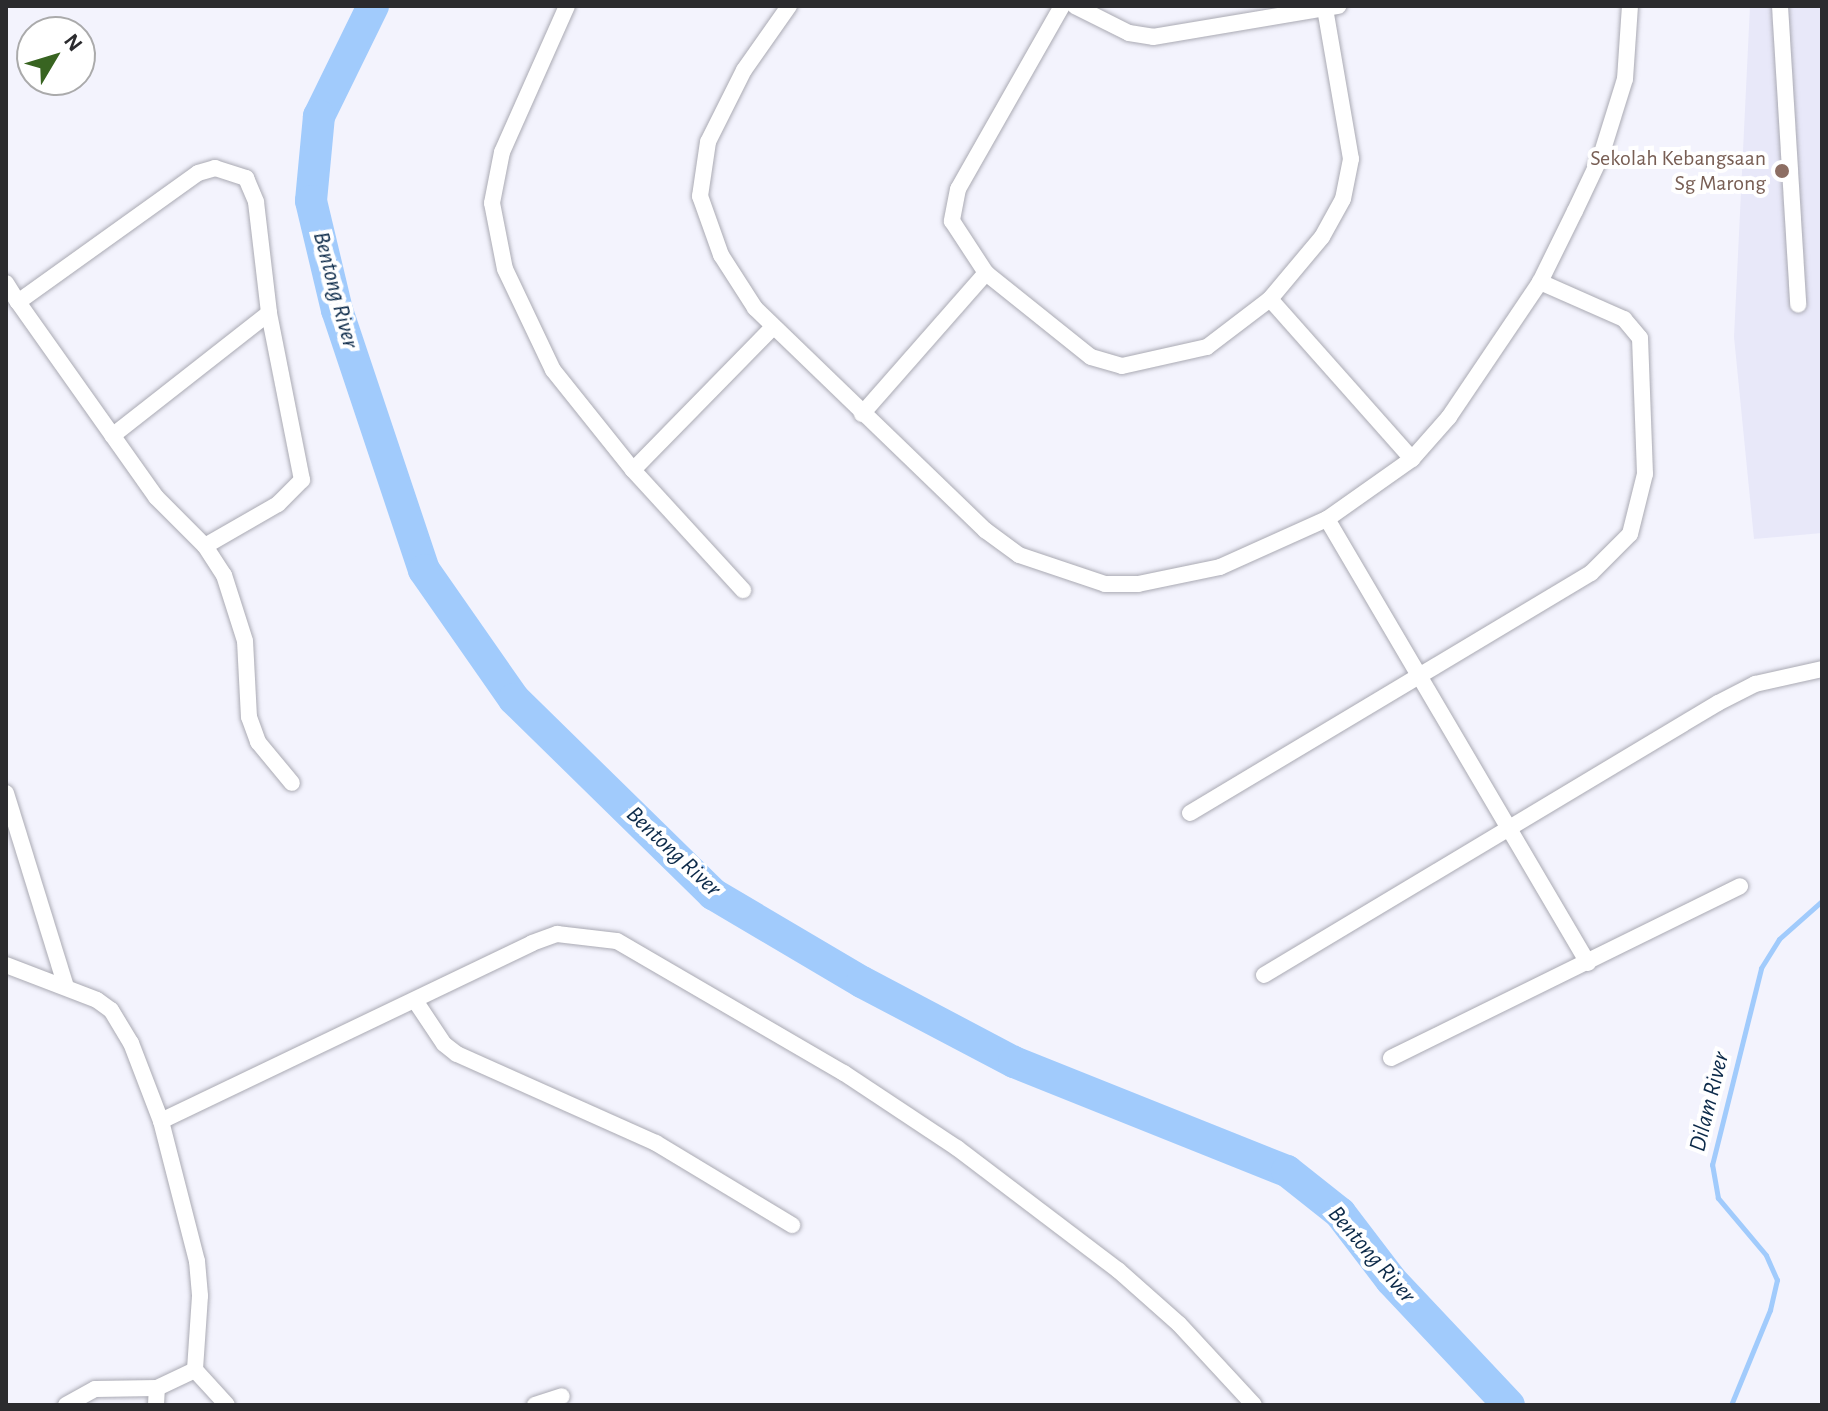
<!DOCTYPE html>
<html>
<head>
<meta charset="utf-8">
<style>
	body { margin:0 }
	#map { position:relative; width:1828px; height:1411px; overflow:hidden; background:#f3f3fd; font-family:"Alegreya Sans",sans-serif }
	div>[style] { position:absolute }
	.built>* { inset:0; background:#e8e8f9 }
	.stream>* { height:5px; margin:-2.5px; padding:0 2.5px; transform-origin:2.5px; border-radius:2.5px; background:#a1cbfc }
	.river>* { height:32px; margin:-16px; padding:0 16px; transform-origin:16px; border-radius:16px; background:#a1cbfc }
	.roads { filter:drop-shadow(0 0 2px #aaaab3) drop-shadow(0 0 2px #aaaab3) }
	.street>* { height:16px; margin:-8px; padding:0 8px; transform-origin:8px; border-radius:8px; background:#fff }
	.dots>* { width:22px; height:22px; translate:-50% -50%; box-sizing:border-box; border:4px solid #fff; border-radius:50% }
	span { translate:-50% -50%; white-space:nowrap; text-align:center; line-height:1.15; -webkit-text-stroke:8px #fff; paint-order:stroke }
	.education-label { font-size:22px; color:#785e54 }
	.right { translate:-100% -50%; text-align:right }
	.water-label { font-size:24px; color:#0c2a49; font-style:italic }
	.frame { position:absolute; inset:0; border:8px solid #2b2b2e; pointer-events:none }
	.north { position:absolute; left:16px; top:16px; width:80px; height:80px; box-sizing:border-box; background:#fff; border:2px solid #aaaaab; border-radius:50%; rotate:52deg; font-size:22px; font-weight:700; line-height:32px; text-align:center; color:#2b2b2e }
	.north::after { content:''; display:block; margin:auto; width:28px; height:36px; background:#386421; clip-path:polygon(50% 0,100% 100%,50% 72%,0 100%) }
</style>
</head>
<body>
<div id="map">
	<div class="built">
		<i style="clip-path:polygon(1750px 6px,1822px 6px,1822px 533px,1754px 539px,1734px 337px)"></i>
	</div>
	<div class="stream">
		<i style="left:1731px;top:1405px;width:103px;rotate:-67.7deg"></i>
		<i style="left:1770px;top:1310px;width:31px;rotate:-77deg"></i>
		<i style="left:1777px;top:1280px;width:27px;rotate:-114deg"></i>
		<i style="left:1766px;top:1255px;width:75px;rotate:-130.1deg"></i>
		<i style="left:1718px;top:1198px;width:34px;rotate:-100deg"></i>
		<i style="left:1712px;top:1165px;width:203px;rotate:-76deg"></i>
		<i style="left:1761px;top:968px;width:34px;rotate:-58deg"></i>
		<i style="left:1779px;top:939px;width:57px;rotate:-41.5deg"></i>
	</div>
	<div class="river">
		<i style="left:373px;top:6px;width:123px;rotate:116.1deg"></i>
		<i style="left:319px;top:116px;width:85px;rotate:95.4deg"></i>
		<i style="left:311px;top:201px;width:112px;rotate:76.6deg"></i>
		<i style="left:337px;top:310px;width:274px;rotate:71.5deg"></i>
		<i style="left:424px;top:570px;width:157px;rotate:55.1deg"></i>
		<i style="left:514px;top:699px;width:279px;rotate:44.4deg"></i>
		<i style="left:713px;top:894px;width:173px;rotate:30.6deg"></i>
		<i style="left:862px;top:982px;width:172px;rotate:27.8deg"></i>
		<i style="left:1014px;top:1062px;width:294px;rotate:21.8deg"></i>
		<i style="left:1287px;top:1171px;width:68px;rotate:38.4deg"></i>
		<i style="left:1340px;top:1213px;width:84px;rotate:52.7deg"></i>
		<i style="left:1391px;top:1280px;width:172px;rotate:46.7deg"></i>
	</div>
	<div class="roads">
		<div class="street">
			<i style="left:567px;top:6px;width:160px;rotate:114deg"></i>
			<i style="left:502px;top:152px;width:52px;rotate:101.1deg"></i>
			<i style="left:492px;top:203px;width:67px;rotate:78.9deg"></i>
			<i style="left:505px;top:269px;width:112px;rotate:64.6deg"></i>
			<i style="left:553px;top:370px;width:128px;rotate:51.3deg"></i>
			<i style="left:633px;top:470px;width:200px;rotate:-45.6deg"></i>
			<i style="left:789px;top:6px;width:78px;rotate:125.1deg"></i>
			<i style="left:744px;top:70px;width:80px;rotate:116.6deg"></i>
			<i style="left:708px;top:142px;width:55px;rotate:98.4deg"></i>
			<i style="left:700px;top:196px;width:63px;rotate:70.4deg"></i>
			<i style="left:721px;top:255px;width:63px;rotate:57.3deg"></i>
			<i style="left:755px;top:308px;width:320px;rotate:44deg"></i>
			<i style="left:985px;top:530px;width:42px;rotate:36.3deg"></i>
			<i style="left:1019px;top:555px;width:91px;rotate:18.6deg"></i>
			<i style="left:1105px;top:584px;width:33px"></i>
			<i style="left:1138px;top:584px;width:84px;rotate:-11.7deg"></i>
			<i style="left:1220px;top:567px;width:117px;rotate:-24.2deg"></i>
			<i style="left:1327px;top:519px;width:104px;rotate:-35.2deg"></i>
			<i style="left:1412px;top:459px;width:56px;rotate:-48.6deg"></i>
			<i style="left:1449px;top:417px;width:163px;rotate:-56deg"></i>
			<i style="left:1540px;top:282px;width:79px;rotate:-63.8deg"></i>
			<i style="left:1575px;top:211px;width:61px;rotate:-64.7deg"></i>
			<i style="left:1601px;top:156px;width:81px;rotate:-72.7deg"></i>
			<i style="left:1625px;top:79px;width:73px;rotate:-86.1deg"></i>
			<i style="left:1062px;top:6px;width:210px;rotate:119.6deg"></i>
			<i style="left:958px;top:189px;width:33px;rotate:101deg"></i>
			<i style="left:952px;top:221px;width:62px;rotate:56.8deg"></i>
			<i style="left:986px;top:273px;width:134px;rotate:38.7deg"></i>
			<i style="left:1091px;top:357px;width:32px;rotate:16deg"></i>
			<i style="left:1122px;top:366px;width:87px;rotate:-12.6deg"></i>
			<i style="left:1207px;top:347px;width:79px;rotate:-37.3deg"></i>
			<i style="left:1270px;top:299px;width:81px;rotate:-50deg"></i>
			<i style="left:1322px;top:237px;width:43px;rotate:-61.1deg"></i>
			<i style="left:1343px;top:199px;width:41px;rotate:-78.7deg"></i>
			<i style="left:1351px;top:159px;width:152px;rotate:-99.8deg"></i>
			<i style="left:1075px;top:6px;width:60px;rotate:26.6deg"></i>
			<i style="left:1129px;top:33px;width:24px;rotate:9deg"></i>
			<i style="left:1153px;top:37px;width:188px;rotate:-9.5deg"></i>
			<i style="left:1780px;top:6px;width:299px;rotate:86.5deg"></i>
			<i style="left:6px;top:283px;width:22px;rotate:58deg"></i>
			<i style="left:18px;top:302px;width:221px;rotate:-35.6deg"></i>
			<i style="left:198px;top:173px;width:18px;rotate:-16deg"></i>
			<i style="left:215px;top:168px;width:33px;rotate:18deg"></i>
			<i style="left:246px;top:178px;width:26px;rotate:67deg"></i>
			<i style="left:256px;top:202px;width:112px;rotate:83.3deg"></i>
			<i style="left:269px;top:313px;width:199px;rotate:141.9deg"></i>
			<i style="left:1270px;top:299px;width:214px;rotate:48.4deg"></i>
			<i style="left:18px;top:302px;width:239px;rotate:54.7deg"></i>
			<i style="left:156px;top:497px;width:69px;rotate:45deg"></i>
			<i style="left:205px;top:546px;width:35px;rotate:57deg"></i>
			<i style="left:224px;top:575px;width:69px;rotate:72.3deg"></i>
			<i style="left:245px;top:641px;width:76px;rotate:87deg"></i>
			<i style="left:249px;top:717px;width:27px;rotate:70deg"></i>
			<i style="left:258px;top:742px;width:53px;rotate:50.3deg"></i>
			<i style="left:862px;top:414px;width:188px;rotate:-48.7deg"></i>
			<i style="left:633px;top:470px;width:163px;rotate:47.5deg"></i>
			<i style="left:1327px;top:519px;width:515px;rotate:59.55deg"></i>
			<i style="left:205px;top:546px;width:84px;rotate:-29.9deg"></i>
			<i style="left:278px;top:504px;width:34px;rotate:-45deg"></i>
			<i style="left:302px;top:480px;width:170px;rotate:-101.2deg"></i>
			<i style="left:6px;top:793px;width:200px;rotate:72.8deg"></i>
			<i style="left:1190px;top:813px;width:467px;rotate:-30.9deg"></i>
			<i style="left:1591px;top:573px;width:55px;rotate:-45deg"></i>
			<i style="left:1630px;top:534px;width:62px;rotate:-76deg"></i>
			<i style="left:1645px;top:474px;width:136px;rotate:-92.1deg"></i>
			<i style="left:1640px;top:338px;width:25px;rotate:-130deg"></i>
			<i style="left:1624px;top:319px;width:92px;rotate:-156.2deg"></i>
			<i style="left:6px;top:965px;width:97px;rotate:21deg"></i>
			<i style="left:97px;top:1000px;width:17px;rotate:36deg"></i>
			<i style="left:111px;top:1010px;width:39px;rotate:59deg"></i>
			<i style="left:131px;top:1043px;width:84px;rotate:69deg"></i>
			<i style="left:161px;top:1121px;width:145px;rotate:75.6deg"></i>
			<i style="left:197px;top:1261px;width:35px;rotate:85deg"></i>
			<i style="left:200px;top:1296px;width:74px;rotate:93.9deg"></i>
			<i style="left:195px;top:1370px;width:47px;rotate:47.6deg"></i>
			<i style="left:1264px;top:975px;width:529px;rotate:-30.93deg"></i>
			<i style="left:1718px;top:703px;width:42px;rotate:-27.2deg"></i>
			<i style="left:1755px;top:684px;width:69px;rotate:-12.6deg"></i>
			<i style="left:416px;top:1002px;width:50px;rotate:56.3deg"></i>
			<i style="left:444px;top:1044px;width:16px;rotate:38deg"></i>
			<i style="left:457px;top:1054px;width:218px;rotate:24.1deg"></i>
			<i style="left:656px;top:1143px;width:159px;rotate:31.1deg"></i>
			<i style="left:1391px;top:1058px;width:389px;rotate:-26.2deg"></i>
			<i style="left:161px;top:1121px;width:411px;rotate:-25.6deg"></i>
			<i style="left:532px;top:943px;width:27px;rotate:-20deg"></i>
			<i style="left:557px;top:934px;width:60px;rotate:6.7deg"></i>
			<i style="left:617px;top:941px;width:263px;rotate:30.2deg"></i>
			<i style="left:844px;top:1073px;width:136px;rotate:33.6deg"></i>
			<i style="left:957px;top:1148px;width:202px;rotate:37.2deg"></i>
			<i style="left:1118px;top:1270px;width:81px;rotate:41.5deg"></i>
			<i style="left:1179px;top:1324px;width:110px;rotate:47.2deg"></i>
			<i style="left:66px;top:1405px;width:33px;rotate:-29deg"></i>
			<i style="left:95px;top:1389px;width:62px;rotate:-0.9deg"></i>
			<i style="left:157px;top:1388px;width:42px;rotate:-25.3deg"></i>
			<i style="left:156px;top:1405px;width:17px;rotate:-87deg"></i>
			<i style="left:535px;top:1405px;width:28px;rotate:-18deg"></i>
		</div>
	</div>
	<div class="dots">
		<i style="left:1782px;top:171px;background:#8d6e63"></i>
	</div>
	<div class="education-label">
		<span class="right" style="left:1766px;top:171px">Sekolah Kebangsaan<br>Sg Marong</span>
	</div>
	<div class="water-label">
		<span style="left:335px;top:290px;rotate:75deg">Bentong River</span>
		<span style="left:673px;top:852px;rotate:43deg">Bentong River</span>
		<span style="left:1710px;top:1102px;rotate:-76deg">Dilam River</span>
		<span style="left:1371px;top:1255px;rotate:49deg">Bentong River</span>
	</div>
	<div class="frame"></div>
	<div class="north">N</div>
</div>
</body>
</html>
